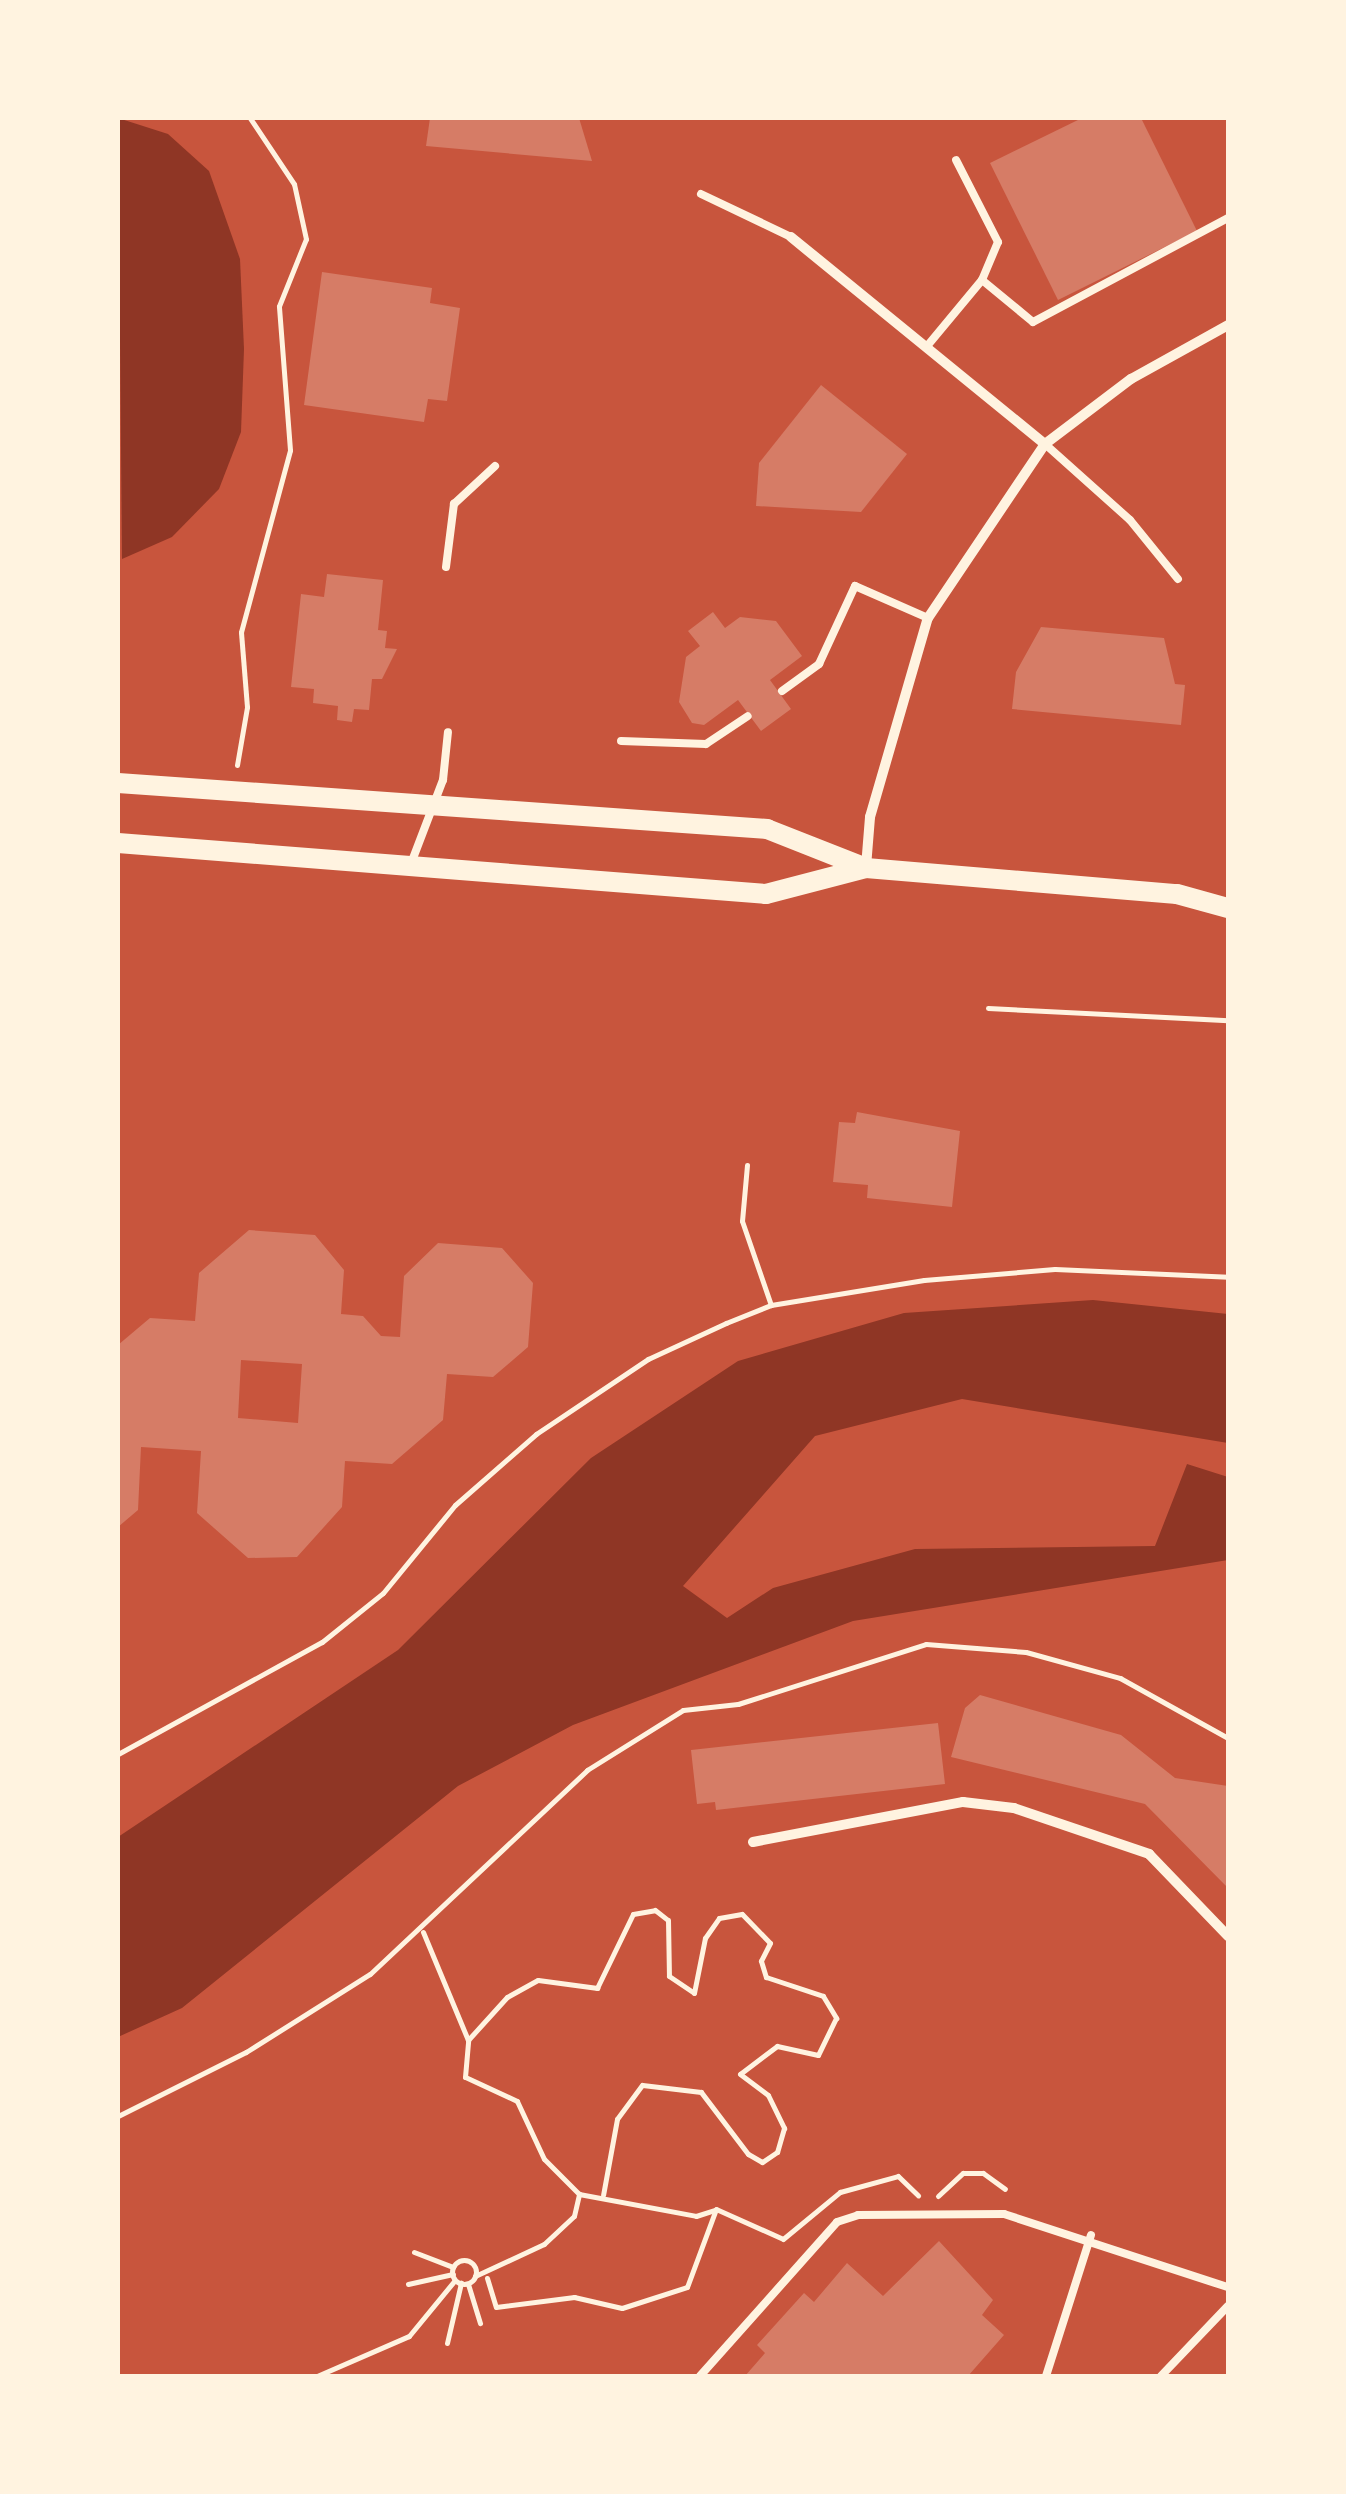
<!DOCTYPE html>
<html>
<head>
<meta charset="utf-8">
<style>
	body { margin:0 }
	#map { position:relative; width:1346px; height:2494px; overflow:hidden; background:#c8553d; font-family:Quicksand,sans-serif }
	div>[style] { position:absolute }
	.water>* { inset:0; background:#8f3625 }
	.building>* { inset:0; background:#d67c66 }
	.path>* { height:5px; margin:-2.5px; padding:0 2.5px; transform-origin:2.5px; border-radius:2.5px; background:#fff3e0 }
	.path>.ring { margin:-2.5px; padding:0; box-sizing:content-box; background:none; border:5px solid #fff3e0; border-radius:50% }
	.service>* { height:8px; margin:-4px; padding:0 4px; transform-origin:4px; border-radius:4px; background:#fff3e0 }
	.minor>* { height:10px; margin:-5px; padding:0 5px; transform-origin:5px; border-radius:5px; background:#fff3e0 }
	.secondary>* { height:20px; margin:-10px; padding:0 10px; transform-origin:10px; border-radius:10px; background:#fff3e0 }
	span { translate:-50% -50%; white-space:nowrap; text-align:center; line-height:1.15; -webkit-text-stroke:10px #fff3e0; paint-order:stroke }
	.frame { position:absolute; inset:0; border:120px solid #fff3e0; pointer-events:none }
</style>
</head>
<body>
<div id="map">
	<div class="water">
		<i style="clip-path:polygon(118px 118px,168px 134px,209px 171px,240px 259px,244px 349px,241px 432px,219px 489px,172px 537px,122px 559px)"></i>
		<i style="clip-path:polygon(1093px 1300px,1228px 1314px,1228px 1443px,962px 1399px,815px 1436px,683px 1586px,727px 1618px,773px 1588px,915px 1549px,1155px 1546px,1187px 1464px,1228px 1477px,1228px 1560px,853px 1621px,573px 1725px,458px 1786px,182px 2008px,118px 2037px,118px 1837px,398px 1650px,591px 1458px,738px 1361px,904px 1313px)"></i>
	</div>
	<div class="building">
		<i style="clip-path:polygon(430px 118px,579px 118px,592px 161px,426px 146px)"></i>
		<i style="clip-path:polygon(1082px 118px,1141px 118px,1197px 231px,1058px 300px,990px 163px)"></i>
		<i style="clip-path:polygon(322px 272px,432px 288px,430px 303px,460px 308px,447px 401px,428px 399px,424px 422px,304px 405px)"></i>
		<i style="clip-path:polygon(821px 385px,907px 454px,861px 512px,756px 506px,759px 463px)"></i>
		<i style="clip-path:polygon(327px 574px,383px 580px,378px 630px,387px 631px,385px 648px,397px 649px,382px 679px,372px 679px,369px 710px,354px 709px,352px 722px,337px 720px,338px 706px,313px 703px,314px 689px,291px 687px,301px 594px,324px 597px)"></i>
		<i style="clip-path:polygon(713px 612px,725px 628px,740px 617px,776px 621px,802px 656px,770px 680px,791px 709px,761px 731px,738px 700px,704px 725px,692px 723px,679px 702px,686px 657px,700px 646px,688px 631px)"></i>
		<i style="clip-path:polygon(1041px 627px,1164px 638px,1175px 684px,1185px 685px,1181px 725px,1012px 709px,1016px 672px)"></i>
		<i style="clip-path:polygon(857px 1112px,960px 1131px,952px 1207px,867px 1198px,868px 1185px,833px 1182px,839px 1122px,855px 1123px)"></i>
		<i style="clip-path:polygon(evenodd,249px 1230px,315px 1235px,344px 1270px,341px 1314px,363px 1316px,381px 1336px,400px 1337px,404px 1276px,438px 1243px,502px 1248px,533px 1283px,528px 1347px,493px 1377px,447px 1374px,443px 1420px,392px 1464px,345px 1461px,342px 1507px,297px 1557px,248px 1558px,197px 1513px,201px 1451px,141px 1447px,138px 1510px,118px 1527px,118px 1345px,150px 1318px,195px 1321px,199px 1273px,249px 1230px,241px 1360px,302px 1364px,298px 1423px,238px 1418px,241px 1360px)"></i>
		<i style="clip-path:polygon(980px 1695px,1121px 1735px,1175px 1778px,1228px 1786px,1228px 1888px,1145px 1804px,951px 1757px,965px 1708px)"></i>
		<i style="clip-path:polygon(938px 1723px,945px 1784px,716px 1810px,715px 1802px,697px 1804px,691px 1750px)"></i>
		<i style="clip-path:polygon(939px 2241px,993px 2300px,982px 2315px,1004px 2335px,968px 2376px,745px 2376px,765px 2353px,757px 2345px,804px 2293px,814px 2302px,847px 2263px,883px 2296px)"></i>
	</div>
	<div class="path">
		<i style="left:237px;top:765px;width:59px;rotate:-80.2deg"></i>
		<i style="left:247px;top:707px;width:75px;rotate:-94.6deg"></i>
		<i style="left:241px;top:632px;width:188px;rotate:-74.9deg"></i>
		<i style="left:290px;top:450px;width:144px;rotate:-94.4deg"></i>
		<i style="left:279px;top:306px;width:72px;rotate:-68.1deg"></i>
		<i style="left:306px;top:239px;width:56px;rotate:-102.3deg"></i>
		<i style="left:294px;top:184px;width:79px;rotate:-123.7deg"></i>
		<i style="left:988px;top:1008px;width:240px;rotate:2.9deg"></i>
		<i style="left:747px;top:1165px;width:56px;rotate:95.1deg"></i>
		<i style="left:742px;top:1221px;width:89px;rotate:71deg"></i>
		<i style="left:118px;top:1754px;width:233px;rotate:-28.8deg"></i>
		<i style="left:322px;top:1642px;width:78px;rotate:-38.8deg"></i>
		<i style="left:383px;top:1593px;width:114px;rotate:-50.7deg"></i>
		<i style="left:455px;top:1505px;width:108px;rotate:-41.2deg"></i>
		<i style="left:536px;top:1434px;width:135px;rotate:-33.8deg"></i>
		<i style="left:648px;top:1359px;width:86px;rotate:-24.8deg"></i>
		<i style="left:726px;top:1323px;width:48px;rotate:-21.8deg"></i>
		<i style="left:771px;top:1305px;width:155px;rotate:-9.3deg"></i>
		<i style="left:924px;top:1280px;width:131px;rotate:-4.8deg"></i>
		<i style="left:1055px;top:1269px;width:173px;rotate:2.6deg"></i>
		<i style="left:423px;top:1932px;width:117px;rotate:67.4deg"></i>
		<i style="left:118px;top:2116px;width:143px;rotate:-26.6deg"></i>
		<i style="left:246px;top:2052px;width:146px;rotate:-32.2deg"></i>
		<i style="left:370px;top:1974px;width:298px;rotate:-43.2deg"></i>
		<i style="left:587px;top:1770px;width:113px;rotate:-32deg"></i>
		<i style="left:683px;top:1710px;width:55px;rotate:-6.2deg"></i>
		<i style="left:738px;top:1704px;width:197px;rotate:-17.7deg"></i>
		<i style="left:926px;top:1644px;width:100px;rotate:4.6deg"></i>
		<i style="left:1026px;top:1652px;width:98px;rotate:15.5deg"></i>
		<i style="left:1120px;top:1678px;width:124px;rotate:29.1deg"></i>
		<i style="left:579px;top:2194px;width:49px;rotate:-135deg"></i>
		<i style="left:544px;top:2159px;width:64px;rotate:-115deg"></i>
		<i style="left:517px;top:2101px;width:57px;rotate:-155.2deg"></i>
		<i style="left:465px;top:2077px;width:37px;rotate:-85deg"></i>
		<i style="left:468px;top:2040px;width:58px;rotate:-47.8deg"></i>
		<i style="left:507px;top:1997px;width:35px;rotate:-29deg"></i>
		<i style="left:538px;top:1980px;width:60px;rotate:7.7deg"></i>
		<i style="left:597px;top:1988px;width:82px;rotate:-64.1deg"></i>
		<i style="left:633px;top:1914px;width:22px;rotate:-10deg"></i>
		<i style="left:655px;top:1910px;width:16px;rotate:38deg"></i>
		<i style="left:668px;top:1920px;width:56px;rotate:89deg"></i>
		<i style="left:669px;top:1976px;width:30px;rotate:34deg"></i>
		<i style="left:694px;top:1993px;width:56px;rotate:-78.7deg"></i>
		<i style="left:705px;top:1938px;width:24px;rotate:-55deg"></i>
		<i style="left:719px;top:1918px;width:23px;rotate:-10deg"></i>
		<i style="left:742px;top:1914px;width:40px;rotate:46deg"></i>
		<i style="left:770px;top:1943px;width:20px;rotate:117deg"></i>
		<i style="left:761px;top:1961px;width:17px;rotate:73deg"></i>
		<i style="left:766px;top:1977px;width:60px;rotate:18.4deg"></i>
		<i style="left:823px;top:1996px;width:26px;rotate:59deg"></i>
		<i style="left:836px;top:2018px;width:41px;rotate:115.9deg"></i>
		<i style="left:818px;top:2055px;width:42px;rotate:-167.6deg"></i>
		<i style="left:777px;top:2046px;width:46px;rotate:142.9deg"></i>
		<i style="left:740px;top:2074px;width:35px;rotate:37deg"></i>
		<i style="left:768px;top:2095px;width:37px;rotate:64deg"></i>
		<i style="left:784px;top:2128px;width:25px;rotate:106deg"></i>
		<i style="left:777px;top:2152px;width:18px;rotate:146deg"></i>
		<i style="left:762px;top:2162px;width:16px;rotate:-150deg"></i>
		<i style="left:748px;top:2154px;width:78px;rotate:-127.2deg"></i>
		<i style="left:701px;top:2092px;width:59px;rotate:-173.2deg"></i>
		<i style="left:642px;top:2085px;width:42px;rotate:126.3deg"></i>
		<i style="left:617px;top:2119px;width:77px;rotate:100.4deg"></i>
		<i style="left:938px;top:2196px;width:34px;rotate:-43deg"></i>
		<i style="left:963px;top:2173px;width:20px"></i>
		<i style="left:983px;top:2173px;width:27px;rotate:36deg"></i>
		<i style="left:414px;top:2252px;width:42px;rotate:21deg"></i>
		<i class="ring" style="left:452px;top:2260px;width:19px;height:19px"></i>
		<i style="left:475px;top:2276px;width:76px;rotate:-24.9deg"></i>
		<i style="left:544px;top:2244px;width:41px;rotate:-43deg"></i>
		<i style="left:574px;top:2216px;width:23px;rotate:-77deg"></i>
		<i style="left:579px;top:2194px;width:119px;rotate:10.6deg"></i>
		<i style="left:696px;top:2216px;width:20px;rotate:-18deg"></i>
		<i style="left:487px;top:2278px;width:30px;rotate:73deg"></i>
		<i style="left:496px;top:2307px;width:79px;rotate:-7.3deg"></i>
		<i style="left:574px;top:2297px;width:49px;rotate:12.9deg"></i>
		<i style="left:622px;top:2308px;width:68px;rotate:-17.9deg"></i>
		<i style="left:687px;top:2287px;width:83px;rotate:-69.6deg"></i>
		<i style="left:716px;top:2209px;width:73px;rotate:24.1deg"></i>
		<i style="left:783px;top:2239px;width:74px;rotate:-39.5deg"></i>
		<i style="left:840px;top:2192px;width:60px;rotate:-15.4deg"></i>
		<i style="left:898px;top:2176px;width:28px;rotate:44deg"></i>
		<i style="left:408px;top:2284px;width:46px;rotate:-12.5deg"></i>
		<i style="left:468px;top:2284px;width:41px;rotate:72.9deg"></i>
		<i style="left:447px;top:2343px;width:62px;rotate:-76.9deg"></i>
		<i style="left:317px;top:2376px;width:100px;rotate:-23.5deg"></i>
		<i style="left:409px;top:2336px;width:72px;rotate:-50.6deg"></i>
	</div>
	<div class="service">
		<i style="left:701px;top:194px;width:100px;rotate:25.5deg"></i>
		<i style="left:982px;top:280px;width:66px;rotate:39.5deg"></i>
		<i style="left:1033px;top:322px;width:221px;rotate:-28.1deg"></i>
		<i style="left:928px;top:345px;width:85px;rotate:-50.3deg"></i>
		<i style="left:982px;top:280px;width:41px;rotate:-67.2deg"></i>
		<i style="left:998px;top:242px;width:92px;rotate:-117.1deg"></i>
		<i style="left:1045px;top:444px;width:114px;rotate:41.8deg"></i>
		<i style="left:1130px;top:520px;width:76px;rotate:50.9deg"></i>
		<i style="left:446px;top:567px;width:64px;rotate:-82.8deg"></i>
		<i style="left:454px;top:504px;width:56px;rotate:-42.8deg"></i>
		<i style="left:782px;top:691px;width:46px;rotate:-36.1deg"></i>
		<i style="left:819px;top:664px;width:86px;rotate:-65.2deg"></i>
		<i style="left:855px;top:586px;width:80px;rotate:23.7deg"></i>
		<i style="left:621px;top:741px;width:85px;rotate:2deg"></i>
		<i style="left:706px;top:744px;width:50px;rotate:-33.7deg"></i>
		<i style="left:412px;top:861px;width:87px;rotate:-69.1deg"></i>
		<i style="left:443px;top:780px;width:48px;rotate:-84.1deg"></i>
		<i style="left:700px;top:2376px;width:206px;rotate:-48.3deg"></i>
		<i style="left:837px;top:2222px;width:22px;rotate:-18deg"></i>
		<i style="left:858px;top:2215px;width:146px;rotate:-0.4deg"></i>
		<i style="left:1004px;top:2214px;width:236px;rotate:18.1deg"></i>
		<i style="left:1046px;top:2376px;width:148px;rotate:-72.3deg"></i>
		<i style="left:1161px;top:2376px;width:97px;rotate:-46.3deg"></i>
	</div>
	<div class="minor">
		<i style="left:791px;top:237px;width:328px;rotate:39.2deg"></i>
		<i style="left:866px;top:867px;width:50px;rotate:-85.4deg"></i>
		<i style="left:870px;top:817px;width:207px;rotate:-73.8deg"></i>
		<i style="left:928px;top:618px;width:210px;rotate:-56.1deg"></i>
		<i style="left:1045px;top:444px;width:108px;rotate:-37.1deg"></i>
		<i style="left:1131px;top:379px;width:111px;rotate:-29.1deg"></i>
		<i style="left:753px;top:1842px;width:214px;rotate:-10.8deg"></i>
		<i style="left:963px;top:1802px;width:51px;rotate:6.7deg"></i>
		<i style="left:1014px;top:1808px;width:143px;rotate:18.8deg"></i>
		<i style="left:1149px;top:1854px;width:114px;rotate:46.1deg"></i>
	</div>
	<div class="secondary">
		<i style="left:118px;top:783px;width:651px;rotate:4.05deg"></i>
		<i style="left:767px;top:829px;width:106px;rotate:21.5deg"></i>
		<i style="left:866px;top:868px;width:312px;rotate:4.8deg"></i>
		<i style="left:1177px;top:894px;width:53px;rotate:15.4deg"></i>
		<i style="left:118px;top:843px;width:650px;rotate:4.5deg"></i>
		<i style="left:766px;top:894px;width:103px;rotate:-14.6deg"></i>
	</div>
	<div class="frame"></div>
</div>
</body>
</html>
